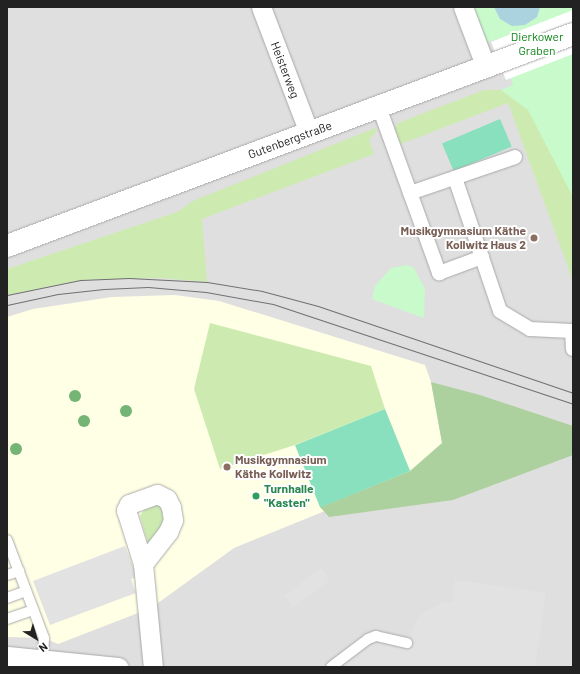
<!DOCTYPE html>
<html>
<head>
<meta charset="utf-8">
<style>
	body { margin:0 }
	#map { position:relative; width:580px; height:674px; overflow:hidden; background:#f2efe9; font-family:Barlow,sans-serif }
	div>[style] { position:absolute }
	.residential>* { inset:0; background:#e0dfdf; transform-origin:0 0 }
	.education>* { inset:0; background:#ffffe5 }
	.grass>* { inset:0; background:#cdebb0 }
	.forest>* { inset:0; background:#add19e }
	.park>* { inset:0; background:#c8facc }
	.pitch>* { inset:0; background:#88e0be; transform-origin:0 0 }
	.parking>* { inset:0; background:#e2e2e2; transform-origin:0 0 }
	.water>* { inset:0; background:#aad3df }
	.pier>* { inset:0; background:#fff }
	.roads { filter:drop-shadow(0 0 1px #a9a9a9) drop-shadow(0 0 1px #a9a9a9) }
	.service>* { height:10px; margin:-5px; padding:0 5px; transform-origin:5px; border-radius:5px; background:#fff }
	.pedestrian>* { height:14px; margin:-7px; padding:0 7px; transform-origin:7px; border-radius:7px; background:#fff }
	.minor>* { height:19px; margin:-9.5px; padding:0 9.5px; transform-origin:9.5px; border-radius:9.5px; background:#fff }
	.tertiary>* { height:22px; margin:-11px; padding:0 11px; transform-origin:11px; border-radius:11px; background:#fff }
	.tram>* { height:1px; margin:-0.5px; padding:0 0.5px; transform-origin:0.5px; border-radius:0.5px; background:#707070 }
	.trees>* { width:12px; height:12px; margin:-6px; border-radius:50%; background:#74b475 }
	.dots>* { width:11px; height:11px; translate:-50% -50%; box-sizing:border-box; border:2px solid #fff; border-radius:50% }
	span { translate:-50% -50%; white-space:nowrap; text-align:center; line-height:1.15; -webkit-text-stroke:4px #fff; paint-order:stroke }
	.park-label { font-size:12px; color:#0c8416 }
	.street-label { font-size:12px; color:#222 }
	.education-label { font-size:12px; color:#785e54; font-weight:700 }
	.right { translate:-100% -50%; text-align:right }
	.left { translate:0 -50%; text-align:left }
	.leisure-label { font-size:12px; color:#27864d; font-weight:700 }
	.frame { position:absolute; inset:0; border:8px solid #222; pointer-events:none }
	.north { position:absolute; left:16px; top:618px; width:40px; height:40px; -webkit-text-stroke:3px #fff; paint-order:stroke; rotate:142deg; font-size:11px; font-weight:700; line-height:16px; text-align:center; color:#222 }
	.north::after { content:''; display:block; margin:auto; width:14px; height:18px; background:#222; clip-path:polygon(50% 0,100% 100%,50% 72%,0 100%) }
</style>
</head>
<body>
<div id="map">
	<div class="residential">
		<i style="left:7px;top:7px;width:566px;height:660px"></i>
	</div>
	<div class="education">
		<i style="clip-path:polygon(175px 295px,219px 301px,425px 365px,431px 382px,451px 491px,325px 511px,234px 548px,151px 608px,58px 644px,44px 638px,7px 637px,7px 317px,33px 309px,112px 297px)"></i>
	</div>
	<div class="grass">
		<i style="clip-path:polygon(573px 57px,573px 281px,508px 103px,398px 145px,393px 132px,398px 123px,484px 90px,502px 90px,553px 68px)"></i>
		<i style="clip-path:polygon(375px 128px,377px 131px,369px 140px,374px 154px,202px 219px,207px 282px,160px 278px,81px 280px,7px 295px,7px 269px,177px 212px,193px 201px)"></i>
		<i style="clip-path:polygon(210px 323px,371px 366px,385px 409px,295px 445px,220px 469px,194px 389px)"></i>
		<i style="clip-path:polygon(158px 504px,165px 508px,167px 519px,150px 550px,140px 516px,144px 510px)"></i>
	</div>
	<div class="forest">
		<i style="clip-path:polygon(431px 382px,480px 395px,573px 426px,573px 455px,453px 500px,329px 517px,320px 507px,410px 471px,442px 443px)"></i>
	</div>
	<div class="park">
		<i style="clip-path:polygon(468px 7px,573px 7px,573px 197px,528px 110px,501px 90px,513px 85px,497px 39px,482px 44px)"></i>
		<i style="clip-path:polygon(407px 265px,414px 268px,425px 289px,424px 318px,372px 299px,375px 286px,391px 268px)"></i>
	</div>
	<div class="pitch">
		<i style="left:500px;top:119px;width:30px;height:63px;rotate:67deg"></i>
		<i style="left:385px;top:409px;width:67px;height:97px;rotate:68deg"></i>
	</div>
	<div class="parking">
		<i style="clip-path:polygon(125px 546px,137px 577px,131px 579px,136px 593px,50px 625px,33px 581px)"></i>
		<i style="left:321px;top:568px;width:15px;height:46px;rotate:53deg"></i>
		<i style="clip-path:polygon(455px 580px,546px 593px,535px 667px,331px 667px,368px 639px,407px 643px,415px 623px,423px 613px,443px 602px,453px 602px)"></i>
	</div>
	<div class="water">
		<i style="clip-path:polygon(494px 7px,540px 7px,537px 17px,525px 25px,512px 26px,500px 19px)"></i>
	</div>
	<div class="pier">
		<i style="clip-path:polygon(573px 10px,573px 54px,506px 80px,491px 42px)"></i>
	</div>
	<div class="roads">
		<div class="service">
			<i style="left:7px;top:540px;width:105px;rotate:69.3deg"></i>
			<i style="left:44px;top:638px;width:22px;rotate:93deg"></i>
			<i style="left:7px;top:575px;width:13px;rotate:-18deg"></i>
			<i style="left:7px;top:598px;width:20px;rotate:-20deg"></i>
			<i style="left:7px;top:619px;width:28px;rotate:-19deg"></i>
			<i style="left:331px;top:667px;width:46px;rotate:-37.1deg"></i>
			<i style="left:368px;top:639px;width:9px;rotate:-21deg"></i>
			<i style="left:376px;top:636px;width:32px;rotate:13deg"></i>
		</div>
		<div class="pedestrian">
			<i style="left:379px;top:107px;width:177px;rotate:70.1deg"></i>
			<i style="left:439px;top:273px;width:46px;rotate:-20.4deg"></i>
			<i style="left:455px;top:178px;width:140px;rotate:71.3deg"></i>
			<i style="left:500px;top:311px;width:35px;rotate:31deg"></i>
			<i style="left:530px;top:329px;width:42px;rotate:2.7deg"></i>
			<i style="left:572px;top:331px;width:18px;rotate:87deg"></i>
			<i style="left:410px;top:193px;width:111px;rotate:-18.9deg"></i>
		</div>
		<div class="minor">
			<i style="left:261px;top:7px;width:135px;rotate:69.1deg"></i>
			<i style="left:463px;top:7px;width:65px;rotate:69.3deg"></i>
			<i style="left:143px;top:564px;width:41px;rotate:-52deg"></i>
			<i style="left:168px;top:532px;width:13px;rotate:-67deg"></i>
			<i style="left:173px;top:520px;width:13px;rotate:-99deg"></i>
			<i style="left:171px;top:507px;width:9px;rotate:-117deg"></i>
			<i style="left:167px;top:499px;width:11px;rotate:-153deg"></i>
			<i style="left:157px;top:494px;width:30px;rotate:160deg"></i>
			<i style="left:129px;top:504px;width:7px;rotate:117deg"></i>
			<i style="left:126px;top:510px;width:57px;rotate:72.5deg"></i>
			<i style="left:143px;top:564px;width:103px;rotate:84.5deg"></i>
			<i style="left:7px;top:656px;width:112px;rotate:5.7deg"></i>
		</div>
		<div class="tertiary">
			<i style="left:7px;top:246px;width:604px;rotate:-20.53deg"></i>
		</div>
	</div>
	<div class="tram">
		<i style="left:7px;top:295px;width:76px;rotate:-11.5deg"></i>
		<i style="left:81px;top:280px;width:48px;rotate:-2.4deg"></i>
		<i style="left:129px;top:278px;width:78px;rotate:2.9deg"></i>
		<i style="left:207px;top:282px;width:56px;rotate:9.3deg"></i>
		<i style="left:262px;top:291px;width:58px;rotate:15deg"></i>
		<i style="left:318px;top:306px;width:269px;rotate:18.8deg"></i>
		<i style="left:7px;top:305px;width:52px;rotate:-12.2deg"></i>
		<i style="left:58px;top:294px;width:46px;rotate:-6.2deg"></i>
		<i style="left:104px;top:289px;width:44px;rotate:-2.6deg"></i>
		<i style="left:148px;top:287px;width:58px;rotate:4.9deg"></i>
		<i style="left:206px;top:292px;width:68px;rotate:10.2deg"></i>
		<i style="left:273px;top:304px;width:316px;rotate:18.4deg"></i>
	</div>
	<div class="trees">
		<i style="left:75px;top:396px"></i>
		<i style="left:126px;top:411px"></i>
		<i style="left:84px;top:421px"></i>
		<i style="left:16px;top:449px"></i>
	</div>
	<div class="dots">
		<i style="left:534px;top:238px;background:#8d6e63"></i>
		<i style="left:227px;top:467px;background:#8d6e63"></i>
		<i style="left:256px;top:496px;background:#2e9e5b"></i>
	</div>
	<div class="park-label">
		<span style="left:537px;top:44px">Dierkower<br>Graben</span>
	</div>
	<div class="street-label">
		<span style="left:285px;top:70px;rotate:69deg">Heisterweg</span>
		<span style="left:290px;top:140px;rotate:-20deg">Gutenbergstraße</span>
	</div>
	<div class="education-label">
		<span class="right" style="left:526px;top:238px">Musikgymnasium Käthe<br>Kollwitz Haus 2</span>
		<span class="left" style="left:235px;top:467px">Musikgymnasium<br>Käthe Kollwitz</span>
	</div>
	<div class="leisure-label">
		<span class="left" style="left:264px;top:496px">Turnhalle<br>"Kasten"</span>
	</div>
	<div class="frame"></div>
	<div class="north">N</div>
</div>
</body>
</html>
